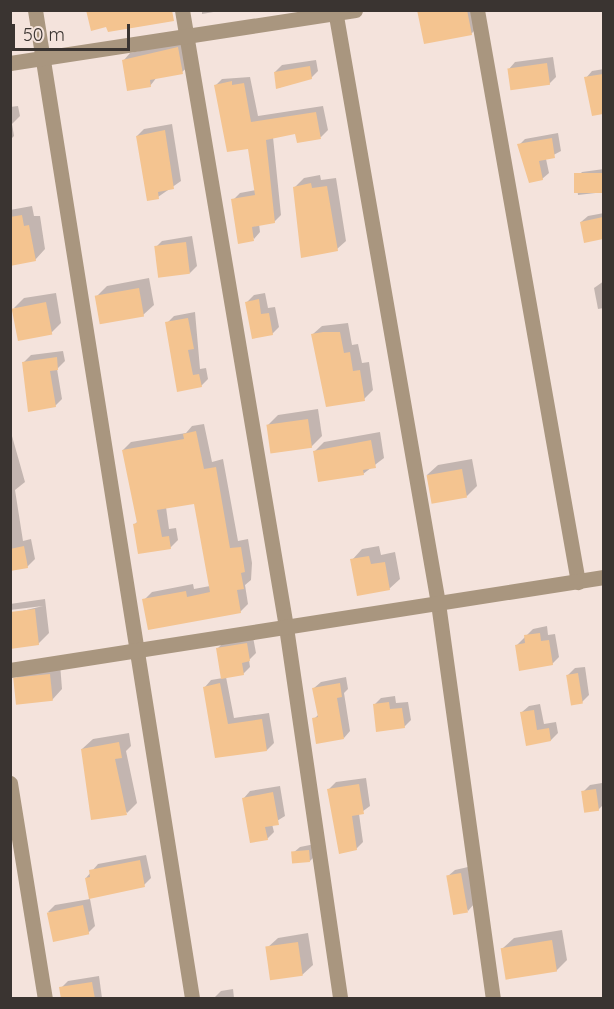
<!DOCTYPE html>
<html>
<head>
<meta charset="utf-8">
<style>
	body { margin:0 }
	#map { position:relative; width:614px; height:1009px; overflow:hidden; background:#f4e3dc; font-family:Quicksand,sans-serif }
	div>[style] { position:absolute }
	.shadow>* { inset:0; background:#0003 }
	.building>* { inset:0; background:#f4c490; transform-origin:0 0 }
	.minor>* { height:15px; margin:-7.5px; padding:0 7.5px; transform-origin:7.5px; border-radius:7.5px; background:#a9967f }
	span { translate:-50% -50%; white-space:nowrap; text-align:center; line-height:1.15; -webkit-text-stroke:4.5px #f4e3dc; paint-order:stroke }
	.frame { position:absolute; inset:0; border:12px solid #3a3431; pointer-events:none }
	.scale { position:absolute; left:12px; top:24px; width:118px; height:27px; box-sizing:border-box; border:3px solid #3a3431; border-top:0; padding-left:8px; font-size:18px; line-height:21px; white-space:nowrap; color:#3a3431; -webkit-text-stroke:4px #f4e3dc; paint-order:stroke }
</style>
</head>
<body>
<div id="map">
	<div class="shadow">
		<i style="clip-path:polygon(202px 10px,225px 10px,202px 14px)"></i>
		<i style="clip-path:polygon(420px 10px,476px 10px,478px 27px,471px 34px)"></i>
		<i style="clip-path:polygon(185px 41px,189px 66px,182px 72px,157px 77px,150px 86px,124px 60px,130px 53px)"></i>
		<i style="clip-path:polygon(553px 57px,556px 77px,549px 84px,509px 69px,515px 62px)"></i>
		<i style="clip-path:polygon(316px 60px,318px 71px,311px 78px,278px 88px,275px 72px,282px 65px)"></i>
		<i style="clip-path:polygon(604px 69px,604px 112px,593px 114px,586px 78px,592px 71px)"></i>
		<i style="clip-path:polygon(250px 77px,258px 116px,323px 106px,328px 130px,321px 137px,296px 132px,273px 137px,281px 215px,274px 222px,259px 224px,260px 232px,254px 239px,233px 200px,240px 193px,256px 190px,249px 147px,216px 85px,222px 79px)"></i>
		<i style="clip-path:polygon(18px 106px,20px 116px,12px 124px,14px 136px,10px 140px,10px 107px)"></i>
		<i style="clip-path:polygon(172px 124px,181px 181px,158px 197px,137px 136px,144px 129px)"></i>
		<i style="clip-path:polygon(558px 133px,561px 151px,546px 159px,549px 173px,542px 179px,519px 145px,525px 139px)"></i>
		<i style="clip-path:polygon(604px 169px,604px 192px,578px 195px,576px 178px,582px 172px)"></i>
		<i style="clip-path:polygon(320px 175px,321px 180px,336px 178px,346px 241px,337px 249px,295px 187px,304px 178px)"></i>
		<i style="clip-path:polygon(32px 206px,34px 216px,40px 216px,45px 249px,35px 260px,10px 264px,10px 210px)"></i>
		<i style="clip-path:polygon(604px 213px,604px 237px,585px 241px,581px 222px,588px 216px)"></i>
		<i style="clip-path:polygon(192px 236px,197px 266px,190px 273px,155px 248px,162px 241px)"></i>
		<i style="clip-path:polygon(149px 278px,154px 305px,143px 315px,96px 297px,107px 286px)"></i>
		<i style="clip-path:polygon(604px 281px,604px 308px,598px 309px,594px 288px)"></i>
		<i style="clip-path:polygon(56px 293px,61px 323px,51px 333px,14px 308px,24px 298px)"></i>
		<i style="clip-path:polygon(265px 293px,268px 308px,275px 307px,279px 327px,272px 334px,247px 302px,254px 295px)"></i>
		<i style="clip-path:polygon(195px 312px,200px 369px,206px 368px,208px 379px,201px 386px,178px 390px,167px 323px,174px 316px)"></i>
		<i style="clip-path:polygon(348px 323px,352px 345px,358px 344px,362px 363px,369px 362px,373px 390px,364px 399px,313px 334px,322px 326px)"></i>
		<i style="clip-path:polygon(63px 351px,65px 361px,57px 369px,62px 399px,55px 406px,24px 362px,31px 355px)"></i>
		<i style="clip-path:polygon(318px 409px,322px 436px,311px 447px,268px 425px,278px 415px)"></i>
		<i style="clip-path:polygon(204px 424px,212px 462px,223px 459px,238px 541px,248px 539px,252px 563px,251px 580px,245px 585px,248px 604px,240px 612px,144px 600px,152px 592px,193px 584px,194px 589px,210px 586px,195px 502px,166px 507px,169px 529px,176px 528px,178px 540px,170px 548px,135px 524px,138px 521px,123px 450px,131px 442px,186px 433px,192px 426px)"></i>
		<i style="clip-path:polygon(10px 429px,25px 482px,15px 490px,23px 541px,31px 539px,35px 559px,27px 567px,10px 570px)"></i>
		<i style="clip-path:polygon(380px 432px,384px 458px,363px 474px,315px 451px,324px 442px)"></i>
		<i style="clip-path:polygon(472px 459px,477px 486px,467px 496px,427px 475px,438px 465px)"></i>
		<i style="clip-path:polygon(379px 546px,381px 555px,395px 552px,400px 579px,389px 589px,352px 560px,362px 549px)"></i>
		<i style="clip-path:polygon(45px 599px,49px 633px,38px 644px,10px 614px,43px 606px,10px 610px,10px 604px)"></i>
		<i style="clip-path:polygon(547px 626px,548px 635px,555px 634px,559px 657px,552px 664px,516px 646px,533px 629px)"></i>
		<i style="clip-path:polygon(253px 637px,256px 653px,249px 660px,250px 667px,243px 674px,226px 677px,234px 718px,269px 713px,274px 743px,267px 750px,216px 757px,205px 687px,211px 680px,223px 678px,218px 648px,225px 641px)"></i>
		<i style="clip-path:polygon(60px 664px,62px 689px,52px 700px,15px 680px,25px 669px)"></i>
		<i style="clip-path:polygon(585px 667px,589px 695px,582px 702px,568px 675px,575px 668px)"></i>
		<i style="clip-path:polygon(346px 677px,348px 689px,344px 693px,350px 731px,344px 738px,314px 719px,319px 714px,314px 688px,321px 682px)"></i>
		<i style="clip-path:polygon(395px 696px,396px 703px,408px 702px,411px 720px,404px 727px,374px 705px,381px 698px)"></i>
		<i style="clip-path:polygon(540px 704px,544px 724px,556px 722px,558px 733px,551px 740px,527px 744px,522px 712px,529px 706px)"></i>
		<i style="clip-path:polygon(129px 733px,131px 746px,126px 751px,137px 803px,127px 813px,82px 749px,93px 739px)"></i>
		<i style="clip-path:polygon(366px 778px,370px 806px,359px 814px,363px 842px,356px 849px,329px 789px,336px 782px)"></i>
		<i style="clip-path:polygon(602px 783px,604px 804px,598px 810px,583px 792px,590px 785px)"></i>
		<i style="clip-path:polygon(280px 786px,285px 816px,272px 824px,274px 832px,267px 839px,244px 798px,250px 791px)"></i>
		<i style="clip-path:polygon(315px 844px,317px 854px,310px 861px,293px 853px,300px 847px)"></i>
		<i style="clip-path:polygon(146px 855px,151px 878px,144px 885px,86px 878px,98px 864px)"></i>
		<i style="clip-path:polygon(468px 867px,474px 904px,468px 911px,448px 876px,455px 870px)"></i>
		<i style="clip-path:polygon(90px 899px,95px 926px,88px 933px,48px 912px,55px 905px)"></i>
		<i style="clip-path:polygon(562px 930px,567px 960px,556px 971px,503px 948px,514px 938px)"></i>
		<i style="clip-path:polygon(308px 933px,313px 965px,302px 975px,267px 948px,278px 938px)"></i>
		<i style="clip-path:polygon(99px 976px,102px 998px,63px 998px,61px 988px,68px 981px)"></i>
		<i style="clip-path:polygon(233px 989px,234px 998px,214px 998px,221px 991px)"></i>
	</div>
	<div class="building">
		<i style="clip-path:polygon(86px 10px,172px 10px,174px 21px,108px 32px,106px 27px,91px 31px)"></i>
		<i style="clip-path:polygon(417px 10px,467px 10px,472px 35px,424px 44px)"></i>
		<i style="clip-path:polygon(178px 47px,183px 74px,150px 80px,151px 87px,127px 91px,122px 60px)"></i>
		<i style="left:547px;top:63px;width:22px;height:40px;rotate:82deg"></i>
		<i style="clip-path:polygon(310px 66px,312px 79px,276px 89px,274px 72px)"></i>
		<i style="clip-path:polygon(603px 74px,603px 114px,592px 116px,584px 77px)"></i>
		<i style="clip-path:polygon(232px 81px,232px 85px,244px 83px,251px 122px,316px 112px,321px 139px,297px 143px,295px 134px,266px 140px,275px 223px,252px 227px,254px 241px,238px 244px,231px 199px,255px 195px,248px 149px,227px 152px,214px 85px)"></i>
		<i style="clip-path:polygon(165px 130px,174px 189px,158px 192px,159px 199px,147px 201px,136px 136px)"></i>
		<i style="clip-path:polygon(552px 138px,555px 158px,539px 161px,543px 180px,529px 183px,517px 144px)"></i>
		<i style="left:603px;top:173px;width:20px;height:29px;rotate:90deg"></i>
		<i style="clip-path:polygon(311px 183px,312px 188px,327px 186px,338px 251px,301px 258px,293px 187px)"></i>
		<i style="clip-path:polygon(22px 215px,24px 226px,29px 225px,36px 261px,10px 266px,10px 217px)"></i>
		<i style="clip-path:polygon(603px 217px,603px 239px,584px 243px,580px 222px)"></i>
		<i style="left:186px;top:242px;width:32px;height:32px;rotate:83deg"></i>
		<i style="left:139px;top:288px;width:29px;height:45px;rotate:80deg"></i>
		<i style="clip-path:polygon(259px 299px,261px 314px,269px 313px,273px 335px,252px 339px,245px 302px)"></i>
		<i style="left:46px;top:302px;width:33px;height:35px;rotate:79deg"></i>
		<i style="clip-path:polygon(188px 318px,194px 349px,188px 350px,193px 375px,199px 374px,202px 387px,177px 392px,165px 322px)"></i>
		<i style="clip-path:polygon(323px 332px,340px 332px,344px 353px,350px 352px,353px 371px,360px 370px,365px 401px,326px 407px,311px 334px)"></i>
		<i style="clip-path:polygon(57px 357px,58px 370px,50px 371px,56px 407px,28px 412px,22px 362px)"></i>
		<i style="left:308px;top:419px;width:29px;height:42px;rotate:82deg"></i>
		<i style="clip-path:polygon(196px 431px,204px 469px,216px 467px,230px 548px,241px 547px,245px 572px,241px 573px,244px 589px,237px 590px,241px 613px,148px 630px,142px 599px,186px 591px,187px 597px,210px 592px,194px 504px,157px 510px,162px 537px,169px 536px,171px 549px,138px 554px,133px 524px,137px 523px,122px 450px,184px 439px,183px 434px)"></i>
		<i style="clip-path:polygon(371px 440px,376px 468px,363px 470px,364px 475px,318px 482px,313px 451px)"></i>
		<i style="left:462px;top:469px;width:29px;height:36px;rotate:80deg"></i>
		<i style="clip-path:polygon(24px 546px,28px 568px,10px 571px,10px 549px)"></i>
		<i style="clip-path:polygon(369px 556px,371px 564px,385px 562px,390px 590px,357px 596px,350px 559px)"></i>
		<i style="clip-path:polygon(35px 609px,39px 645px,10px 649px,10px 612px)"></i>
		<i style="clip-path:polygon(540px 633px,541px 641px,549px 640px,553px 665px,519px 671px,515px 645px,525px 643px,524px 635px)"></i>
		<i style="clip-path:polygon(247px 643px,250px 661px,242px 663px,244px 675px,221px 679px,216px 648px)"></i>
		<i style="left:578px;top:673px;width:31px;height:12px;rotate:81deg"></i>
		<i style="left:50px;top:674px;width:27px;height:37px;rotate:84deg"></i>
		<i style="clip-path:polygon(220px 683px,228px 724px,262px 719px,267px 751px,215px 758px,203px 687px)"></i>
		<i style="clip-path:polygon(340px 683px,342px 697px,337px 698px,344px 739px,316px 744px,312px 718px,318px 717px,312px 688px)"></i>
		<i style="clip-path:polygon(389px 702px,390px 709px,402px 708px,405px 728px,376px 732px,373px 704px)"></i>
		<i style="clip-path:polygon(534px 710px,537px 730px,549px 728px,551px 741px,526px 746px,520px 712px)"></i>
		<i style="clip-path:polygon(119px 742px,122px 758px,115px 759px,127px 815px,91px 820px,81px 749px)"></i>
		<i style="clip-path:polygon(359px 784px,364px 814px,352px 816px,357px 850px,339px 854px,327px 789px)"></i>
		<i style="left:596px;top:789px;width:22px;height:15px;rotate:82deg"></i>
		<i style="clip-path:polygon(273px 792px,279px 825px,265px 827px,268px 840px,250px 843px,242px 798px)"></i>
		<i style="left:309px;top:850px;width:12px;height:18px;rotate:85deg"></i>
		<i style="clip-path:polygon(140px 860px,145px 887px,89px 899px,85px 878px,90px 877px,89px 870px)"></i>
		<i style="left:461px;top:873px;width:40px;height:15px;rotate:80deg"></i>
		<i style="left:83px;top:905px;width:30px;height:37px;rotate:78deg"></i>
		<i style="left:552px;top:940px;width:32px;height:52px;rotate:81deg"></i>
		<i style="left:298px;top:942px;width:34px;height:33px;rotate:82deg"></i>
		<i style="clip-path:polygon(92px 982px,95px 999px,61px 999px,59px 987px)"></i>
	</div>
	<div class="minor">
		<i style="left:35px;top:10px;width:1000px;rotate:80.97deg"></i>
		<i style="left:182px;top:10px;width:626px;rotate:80.43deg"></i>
		<i style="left:286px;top:627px;width:375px;rotate:81.7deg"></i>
		<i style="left:335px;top:10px;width:602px;rotate:80.15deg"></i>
		<i style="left:438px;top:603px;width:399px;rotate:82.1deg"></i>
		<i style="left:477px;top:10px;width:581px;rotate:79.99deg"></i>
		<i style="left:10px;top:63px;width:349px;rotate:-8.7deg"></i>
		<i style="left:10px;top:670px;width:601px;rotate:-8.9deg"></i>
		<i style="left:10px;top:783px;width:218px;rotate:80.8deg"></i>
	</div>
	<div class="frame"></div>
	<div class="scale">50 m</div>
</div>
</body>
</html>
